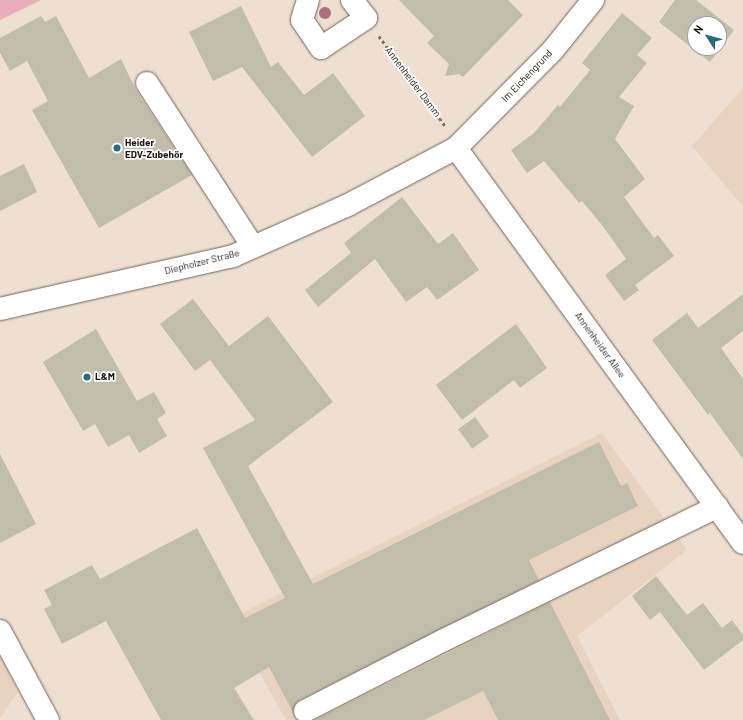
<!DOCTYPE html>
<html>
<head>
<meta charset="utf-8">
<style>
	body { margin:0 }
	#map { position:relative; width:743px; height:720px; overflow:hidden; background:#eedfd1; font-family:Barlow,sans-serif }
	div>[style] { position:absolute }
	.built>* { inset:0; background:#e7d3bf }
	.green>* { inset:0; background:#e9adb9 }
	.building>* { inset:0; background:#c1bdab; transform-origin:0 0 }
	.path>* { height:2.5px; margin-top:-1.25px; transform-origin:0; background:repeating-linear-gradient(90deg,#7d736a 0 3px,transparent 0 6px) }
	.roads { filter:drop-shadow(0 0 1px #706357) drop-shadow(0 0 1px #706357) }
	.minor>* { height:22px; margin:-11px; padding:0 11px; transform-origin:11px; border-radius:11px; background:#fff }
	.trees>* { width:12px; height:12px; margin:-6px; border-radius:50%; background:#ad707d }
	.dots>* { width:11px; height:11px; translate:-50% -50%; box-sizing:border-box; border:2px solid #fff; border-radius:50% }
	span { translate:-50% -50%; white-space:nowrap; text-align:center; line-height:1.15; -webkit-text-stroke:3.5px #fff; paint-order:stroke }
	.street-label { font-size:10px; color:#1a1510 }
	.poi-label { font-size:10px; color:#1a1510; font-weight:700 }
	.left { translate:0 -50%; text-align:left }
	.north { position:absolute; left:687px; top:16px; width:40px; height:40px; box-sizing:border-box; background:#fff; border:1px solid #a3a19f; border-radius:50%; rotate:306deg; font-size:11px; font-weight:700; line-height:16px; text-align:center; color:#1a1510 }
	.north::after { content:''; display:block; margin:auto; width:14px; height:18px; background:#286b7d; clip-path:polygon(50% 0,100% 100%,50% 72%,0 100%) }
</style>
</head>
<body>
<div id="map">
	<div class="built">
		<i style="clip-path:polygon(743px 88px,743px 207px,692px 146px)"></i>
		<i style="clip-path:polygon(602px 433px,687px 550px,577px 636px,620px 720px,286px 720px,229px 619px)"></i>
		<i style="clip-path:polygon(0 655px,18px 692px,0 718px)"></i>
	</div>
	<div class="green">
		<i style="clip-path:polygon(0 0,41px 0,0 20px)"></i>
	</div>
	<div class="building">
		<i style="clip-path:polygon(399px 0,508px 0,523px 15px,463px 77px,459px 74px,445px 76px,449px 64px,427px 43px,434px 36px)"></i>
		<i style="clip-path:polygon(evenodd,675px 0,696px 0,734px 30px,710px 62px,659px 22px,675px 0,695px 24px,719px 24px,719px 48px,695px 48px,695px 24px)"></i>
		<i style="clip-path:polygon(241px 6px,271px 67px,278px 62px,304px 95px,333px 73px,365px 116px,312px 157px,242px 67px,213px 81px,189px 32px)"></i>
		<i style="clip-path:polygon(622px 13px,652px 38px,637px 55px,647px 63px,619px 97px,634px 106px,615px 139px,645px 179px,624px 197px,654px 238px,658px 235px,674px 256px,635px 285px,639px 290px,624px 301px,605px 275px,626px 259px,602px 225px,582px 201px,579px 203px,544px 161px,527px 173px,511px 150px,534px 133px,558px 105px,560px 107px,590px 70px,582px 63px)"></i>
		<i style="clip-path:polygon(41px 16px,45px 22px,56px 16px,89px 78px,121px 59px,136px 90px,192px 175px,99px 228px,32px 110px,48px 101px,27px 61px,10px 71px,0 53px,0 38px)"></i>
		<i style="clip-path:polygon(24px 164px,37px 192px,0 211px,0 176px)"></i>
		<i style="clip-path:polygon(402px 197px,438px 244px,453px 233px,479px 270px,437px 300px,427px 287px,406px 302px,375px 259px,318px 307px,305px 290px,351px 253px,344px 243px)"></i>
		<i style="clip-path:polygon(743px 294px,743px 331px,721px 348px,743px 379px,743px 459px,710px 413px,708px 415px,652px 340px,687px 313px,698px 328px)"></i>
		<i style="clip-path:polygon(193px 299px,229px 346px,268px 316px,333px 402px,248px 466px,313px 584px,599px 442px,621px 486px,627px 483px,638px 506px,529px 560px,539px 580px,299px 700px,293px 710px,297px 720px,269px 667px,234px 688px,254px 720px,161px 720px,106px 621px,62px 644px,44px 609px,52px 605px,44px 590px,92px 565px,100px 579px,197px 528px,245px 618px,285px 598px,203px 448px,255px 420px,210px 360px,195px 371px,160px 324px)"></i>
		<i style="clip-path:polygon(516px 324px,547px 368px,520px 388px,514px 380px,462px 420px,436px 385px)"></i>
		<i style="clip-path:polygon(96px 329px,137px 401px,154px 392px,166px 413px,157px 419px,167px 436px,139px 453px,129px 435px,108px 447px,95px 424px,83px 431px,43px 362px)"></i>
		<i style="left:475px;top:417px;width:24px;height:21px;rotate:54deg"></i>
		<i style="clip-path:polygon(0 454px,36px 524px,0 543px)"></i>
		<i style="clip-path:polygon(656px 576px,687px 615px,703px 603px,722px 628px,732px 620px,743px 635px,743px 640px,704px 670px,660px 612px,650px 620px,632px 596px)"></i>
		<i style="clip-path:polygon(550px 602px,610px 720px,498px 720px,483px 691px,424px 720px,315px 720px)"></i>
	</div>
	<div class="path">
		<i style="left:379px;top:36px;width:113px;rotate:53.6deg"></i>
	</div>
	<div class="roads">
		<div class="minor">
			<i style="left:308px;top:0;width:21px;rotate:107deg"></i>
			<i style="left:302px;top:20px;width:34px;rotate:56deg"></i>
			<i style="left:321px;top:48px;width:54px;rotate:-33.7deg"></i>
			<i style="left:366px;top:18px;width:23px;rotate:-128deg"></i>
			<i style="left:147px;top:83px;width:195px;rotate:57.1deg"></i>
			<i style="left:456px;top:148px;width:488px;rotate:54deg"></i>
			<i style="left:0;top:309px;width:239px;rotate:-12.8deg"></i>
			<i style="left:233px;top:256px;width:126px;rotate:-23.9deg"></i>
			<i style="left:348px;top:205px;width:122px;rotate:-27.8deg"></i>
			<i style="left:456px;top:148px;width:138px;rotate:-45.3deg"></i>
			<i style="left:553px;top:50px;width:64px;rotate:-51.3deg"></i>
			<i style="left:0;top:631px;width:101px;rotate:61.7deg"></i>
			<i style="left:305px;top:711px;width:156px;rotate:-27.1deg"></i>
			<i style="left:444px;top:640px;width:304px;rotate:-26deg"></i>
		</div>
	</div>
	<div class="trees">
		<i style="left:325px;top:13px"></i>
	</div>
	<div class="dots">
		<i style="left:117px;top:148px;background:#286b7d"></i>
		<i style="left:87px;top:377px;background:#286b7d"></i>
	</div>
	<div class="street-label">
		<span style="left:527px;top:76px;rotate:-46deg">Im Eichengrund</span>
		<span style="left:413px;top:82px;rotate:53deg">Annenheider Damm</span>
		<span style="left:202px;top:262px;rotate:-14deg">Diepholzer Straße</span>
		<span style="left:600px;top:345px;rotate:54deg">Annenheider Allee</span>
	</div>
	<div class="poi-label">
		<span class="left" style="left:125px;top:148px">Heider<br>EDV-Zubehör</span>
		<span class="left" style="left:95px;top:377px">L&amp;M</span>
	</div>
	<div class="north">N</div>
</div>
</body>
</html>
